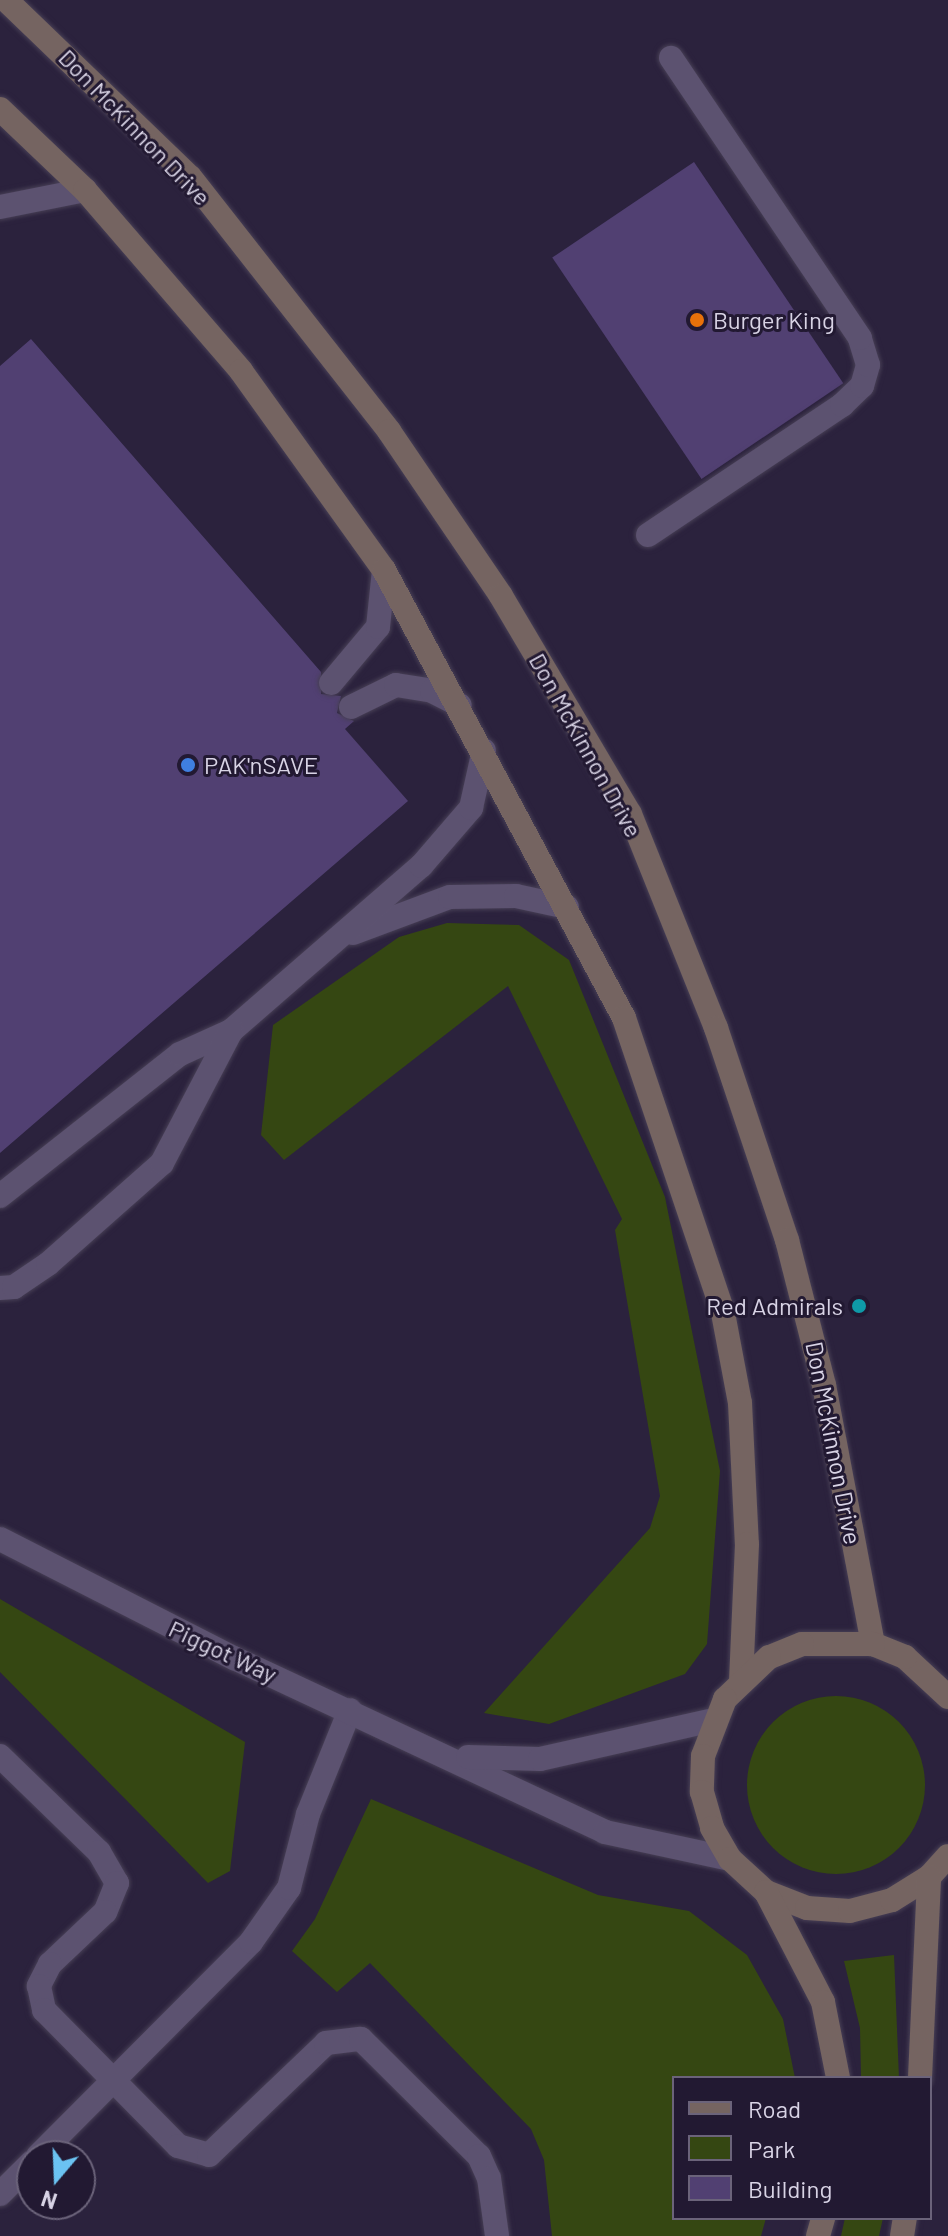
<!DOCTYPE html>
<html>
<head>
<meta charset="utf-8">
<style>
	body { margin:0 }
	#map { position:relative; width:948px; height:2236px; overflow:hidden; background:#2b223d; font-family:Barlow,sans-serif }
	div>[style] { position:absolute }
	.green>* { inset:0; background:#354712 }
	.round { border-radius:50% }
	.building>* { inset:0; background:#514072; transform-origin:0 0 }
	.roads { filter:drop-shadow(0 0 2px #473f55) drop-shadow(0 0 2px #473f55) }
	.service>* { height:24px; margin:-12px; padding:0 12px; transform-origin:12px; border-radius:12px; background:#5c5270 }
	.minor>* { height:24px; margin:-12px; padding:0 12px; transform-origin:12px; border-radius:12px; background:#5c5270 }
	.secondary>* { height:24px; margin:-12px; padding:0 12px; transform-origin:12px; border-radius:12px; background:#756461 }
	.dots>* { width:22px; height:22px; translate:-50% -50%; box-sizing:border-box; border:4px solid #221932; border-radius:50% }
	span { translate:-50% -50%; white-space:nowrap; text-align:center; line-height:1.15; -webkit-text-stroke:6px #221932; paint-order:stroke }
	.street-label { font-size:24px; color:#d8d3e5 }
	.poi-label { font-size:24px; color:#d8d3e5 }
	.left { translate:0 -50%; text-align:left }
	.right { translate:-100% -50%; text-align:right }
	.legend { position:absolute; left:672px; top:2076px; width:260px; height:144px; box-sizing:border-box; background:#221932; border:2px solid #6b637a; margin:0; padding:10px 14px; list-style:none; font-size:24px; color:#d8d3e5 }
	.legend li { display:flex; align-items:center; gap:16px; height:40px }
	.legend b { width:40px; border:2px solid #6b637a }
	.north { position:absolute; left:16px; top:2140px; width:80px; height:80px; box-sizing:border-box; background:#221932; border:2px solid #6b637a; border-radius:50%; rotate:199deg; font-size:22px; font-weight:700; line-height:32px; text-align:center; color:#d8d3e5 }
	.north::after { content:''; display:block; margin:auto; width:28px; height:36px; background:#6bc3f2; clip-path:polygon(50% 0,100% 100%,50% 72%,0 100%) }
</style>
</head>
<body>
<div id="map">
	<div class="green">
		<i style="clip-path:polygon(447px 923px,519px 925px,569px 960px,665px 1197px,720px 1471px,707px 1644px,685px 1674px,549px 1724px,484px 1713px,650px 1528px,660px 1496px,615px 1230px,622px 1219px,508px 986px,284px 1160px,261px 1135px,273px 1025px,399px 937px)"></i>
		<i style="clip-path:polygon(0 1599px,245px 1742px,230px 1871px,208px 1883px,0 1672px)"></i>
		<i class="round" style="left:747px;top:1696px;width:178px;height:178px"></i>
		<i style="clip-path:polygon(371px 1799px,598px 1895px,689px 1911px,747px 1955px,783px 2019px,795px 2078px,674px 2078px,674px 2218px,766px 2218px,761px 2236px,552px 2236px,544px 2160px,531px 2129px,370px 1963px,337px 1992px,292px 1951px,315px 1919px)"></i>
		<i style="clip-path:polygon(894px 1955px,899px 2078px,861px 2078px,860px 2028px,844px 1961px)"></i>
		<i style="clip-path:polygon(845px 2218px,883px 2218px,879px 2236px,841px 2236px)"></i>
	</div>
	<div class="building">
		<i style="left:694px;top:162px;width:267px;height:171px;rotate:56deg"></i>
		<i style="clip-path:polygon(31px 339px,321px 672px,321px 694px,341px 696px,337px 713px,354px 721px,345px 729px,408px 801px,0 1153px,0 366px)"></i>
	</div>
	<div class="roads">
		<div class="service">
			<i style="left:0;top:207px;width:87px;rotate:-11.3deg"></i>
			<i style="left:648px;top:535px;width:234px;rotate:-33.8deg"></i>
			<i style="left:842px;top:405px;width:28px;rotate:-44deg"></i>
			<i style="left:862px;top:386px;width:22px;rotate:-74deg"></i>
			<i style="left:868px;top:365px;width:28px;rotate:-107deg"></i>
			<i style="left:860px;top:338px;width:338px;rotate:-124deg"></i>
			<i style="left:331px;top:683px;width:73px;rotate:-50deg"></i>
			<i style="left:378px;top:627px;width:57px;rotate:-84deg"></i>
			<i style="left:351px;top:707px;width:50px;rotate:-26.1deg"></i>
			<i style="left:396px;top:685px;width:36px;rotate:9deg"></i>
			<i style="left:432px;top:691px;width:31px;rotate:27deg"></i>
			<i style="left:353px;top:933px;width:103px;rotate:-20.4deg"></i>
			<i style="left:450px;top:897px;width:66px;rotate:-0.9deg"></i>
			<i style="left:516px;top:896px;width:52px;rotate:12.2deg"></i>
			<i style="left:0;top:1196px;width:229px;rotate:-38.3deg"></i>
			<i style="left:180px;top:1054px;width:56px;rotate:-24.3deg"></i>
			<i style="left:231px;top:1031px;width:252px;rotate:-41deg"></i>
			<i style="left:421px;top:866px;width:77px;rotate:-49.2deg"></i>
			<i style="left:471px;top:808px;width:59px;rotate:-77.4deg"></i>
			<i style="left:0;top:1288px;width:14px;rotate:-4deg"></i>
			<i style="left:14px;top:1287px;width:41px;rotate:-34.1deg"></i>
			<i style="left:48px;top:1264px;width:152px;rotate:-41.5deg"></i>
			<i style="left:162px;top:1163px;width:149px;rotate:-62.4deg"></i>
			<i style="left:0;top:1756px;width:138px;rotate:44.1deg"></i>
			<i style="left:99px;top:1852px;width:36px;rotate:60deg"></i>
			<i style="left:117px;top:1883px;width:31px;rotate:112deg"></i>
			<i style="left:105px;top:1912px;width:76px;rotate:136.6deg"></i>
			<i style="left:50px;top:1964px;width:25px;rotate:117deg"></i>
			<i style="left:39px;top:1986px;width:25px;rotate:78deg"></i>
			<i style="left:44px;top:2010px;width:191px;rotate:45.4deg"></i>
			<i style="left:178px;top:2146px;width:32px;rotate:16deg"></i>
			<i style="left:209px;top:2155px;width:162px;rotate:-43.7deg"></i>
			<i style="left:326px;top:2043px;width:35px;rotate:-7deg"></i>
			<i style="left:361px;top:2039px;width:166px;rotate:44.8deg"></i>
			<i style="left:479px;top:2156px;width:24px;rotate:66deg"></i>
			<i style="left:489px;top:2178px;width:59px;rotate:82.1deg"></i>
			<i style="left:38px;top:2156px;width:302px;rotate:-45.1deg"></i>
			<i style="left:251px;top:1942px;width:66px;rotate:-54.9deg"></i>
			<i style="left:289px;top:1888px;width:76px;rotate:-75.6deg"></i>
			<i style="left:308px;top:1814px;width:112px;rotate:-68deg"></i>
			<i style="left:0;top:2194px;width:45px;rotate:-45deg"></i>
		</div>
		<div class="minor">
			<i style="left:0;top:1539px;width:263px;rotate:27deg"></i>
			<i style="left:234px;top:1658px;width:410px;rotate:25.1deg"></i>
			<i style="left:605px;top:1832px;width:128px;rotate:12.2deg"></i>
			<i style="left:468px;top:1757px;width:72px;rotate:1.6deg"></i>
			<i style="left:540px;top:1759px;width:177px;rotate:-12.7deg"></i>
		</div>
		<div class="secondary">
			<i style="left:6px;top:0;width:255px;rotate:43.9deg"></i>
			<i style="left:190px;top:177px;width:323px;rotate:51.9deg"></i>
			<i style="left:389px;top:431px;width:199px;rotate:55.8deg"></i>
			<i style="left:501px;top:596px;width:253px;rotate:59.4deg"></i>
			<i style="left:630px;top:814px;width:231px;rotate:68.1deg"></i>
			<i style="left:716px;top:1028px;width:224px;rotate:71.5deg"></i>
			<i style="left:787px;top:1240px;width:150px;rotate:75.7deg"></i>
			<i style="left:824px;top:1385px;width:264px;rotate:79.3deg"></i>
			<i style="left:0;top:109px;width:117px;rotate:43.6deg"></i>
			<i style="left:85px;top:190px;width:239px;rotate:49.2deg"></i>
			<i style="left:241px;top:371px;width:245px;rotate:54.3deg"></i>
			<i style="left:384px;top:570px;width:508px;rotate:61.82deg"></i>
			<i style="left:624px;top:1018px;width:311px;rotate:71.4deg"></i>
			<i style="left:723px;top:1313px;width:92px;rotate:79.3deg"></i>
			<i style="left:740px;top:1403px;width:141px;rotate:87.2deg"></i>
			<i style="left:747px;top:1544px;width:136px;rotate:92.5deg"></i>
			<i style="left:948px;top:1697px;width:59px;rotate:-137.1deg"></i>
			<i style="left:905px;top:1657px;width:35px;rotate:-158deg"></i>
			<i style="left:873px;top:1644px;width:71px;rotate:180deg"></i>
			<i style="left:802px;top:1644px;width:35px;rotate:158deg"></i>
			<i style="left:769px;top:1657px;width:61px;rotate:136.3deg"></i>
			<i style="left:725px;top:1699px;width:61px;rotate:111.1deg"></i>
			<i style="left:703px;top:1756px;width:36px;rotate:92deg"></i>
			<i style="left:702px;top:1792px;width:37px;rotate:74deg"></i>
			<i style="left:712px;top:1828px;width:36px;rotate:60deg"></i>
			<i style="left:730px;top:1859px;width:49px;rotate:42.5deg"></i>
			<i style="left:766px;top:1892px;width:44px;rotate:21.3deg"></i>
			<i style="left:807px;top:1908px;width:43px;rotate:4deg"></i>
			<i style="left:850px;top:1911px;width:43px;rotate:-14.7deg"></i>
			<i style="left:892px;top:1900px;width:44px;rotate:-31.9deg"></i>
			<i style="left:929px;top:1877px;width:28px;rotate:-48deg"></i>
			<i style="left:766px;top:1892px;width:124px;rotate:62.6deg"></i>
			<i style="left:823px;top:2002px;width:77px;rotate:78.8deg"></i>
			<i style="left:920px;top:2078px;width:201px;rotate:-87.4deg"></i>
			<i style="left:818px;top:2236px;width:19px;rotate:-74deg"></i>
			<i style="left:902px;top:2236px;width:18px;rotate:-81deg"></i>
		</div>
	</div>
	<div class="dots">
		<i style="left:697px;top:320px;background:#e8710a"></i>
		<i style="left:188px;top:765px;background:#3f7fe0"></i>
		<i style="left:859px;top:1306px;background:#0f9aa8"></i>
	</div>
	<div class="street-label">
		<span style="left:135px;top:127px;rotate:46deg">Don McKinnon Drive</span>
		<span style="left:586px;top:745px;rotate:61deg">Don McKinnon Drive</span>
		<span style="left:834px;top:1443px;rotate:79deg">Don McKinnon Drive</span>
		<span style="left:223px;top:1651px;rotate:25deg">Piggot Way</span>
	</div>
	<div class="poi-label">
		<span class="left" style="left:713px;top:320px">Burger King</span>
		<span class="left" style="left:204px;top:765px">PAK'nSAVE</span>
		<span class="right" style="left:843px;top:1306px">Red Admirals</span>
	</div>
	<ul class="legend">
	<li><b style="height:10px;background:#756461"></b>Road</li>
	<li><b style="height:22px;background:#354712"></b>Park</li>
	<li><b style="height:22px;background:#514072"></b>Building</li>
	</ul>
	<div class="north">N</div>
</div>
</body>
</html>
